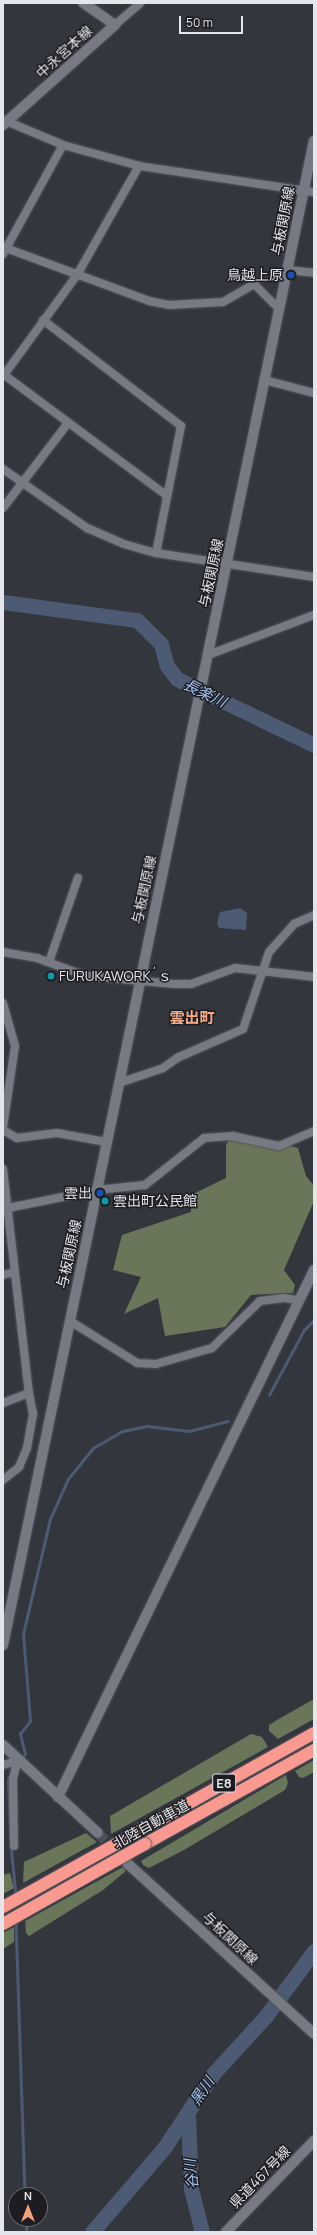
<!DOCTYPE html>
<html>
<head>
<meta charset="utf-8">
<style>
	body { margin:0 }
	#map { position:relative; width:317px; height:2235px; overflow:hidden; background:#34363e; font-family:Manrope,"Noto Sans JP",sans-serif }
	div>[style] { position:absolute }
	.forest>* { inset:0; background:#6a765a }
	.water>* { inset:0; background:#4c5b73 }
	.stream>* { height:2.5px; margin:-1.25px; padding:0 1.25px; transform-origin:1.25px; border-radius:1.25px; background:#4c5b73 }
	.river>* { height:15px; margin:-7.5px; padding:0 7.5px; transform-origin:7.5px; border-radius:7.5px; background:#4c5b73 }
	.secondary-tunnel>* { height:10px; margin-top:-5px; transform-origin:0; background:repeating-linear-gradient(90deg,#4f5058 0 10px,transparent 0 15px) }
	.roads { filter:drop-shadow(0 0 1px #54555d) drop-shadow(0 0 1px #54555d) }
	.minor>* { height:8px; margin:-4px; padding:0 4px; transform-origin:4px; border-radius:4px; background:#777983 }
	.tertiary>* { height:10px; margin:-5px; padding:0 5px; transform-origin:5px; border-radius:5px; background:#777983 }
	.secondary>* { height:10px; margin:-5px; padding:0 5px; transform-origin:5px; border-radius:5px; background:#777983 }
	.motorway>* { height:12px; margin:-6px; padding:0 6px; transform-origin:6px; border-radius:6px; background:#f99990 }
	.bridges { filter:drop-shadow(0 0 1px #54555d) drop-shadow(0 0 1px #54555d) }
	.motorway-bridge>* { height:12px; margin:-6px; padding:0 6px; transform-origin:6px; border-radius:6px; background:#f99990 }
	.dots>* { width:11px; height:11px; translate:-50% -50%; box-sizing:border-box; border:2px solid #1d1d21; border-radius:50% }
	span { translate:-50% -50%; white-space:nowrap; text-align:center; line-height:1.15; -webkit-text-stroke:3px #1d1d21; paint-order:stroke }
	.shield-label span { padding:1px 3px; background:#1d1d21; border:1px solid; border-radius:3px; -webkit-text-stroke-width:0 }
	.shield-label { font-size:13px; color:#e5e6ec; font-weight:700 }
	.street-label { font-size:14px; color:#e5e6ec }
	.poi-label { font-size:14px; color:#e5e6ec }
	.right { translate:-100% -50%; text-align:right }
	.left { translate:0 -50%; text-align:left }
	.water-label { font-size:15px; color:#a5c3f2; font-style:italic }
	.neighbourhood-label { font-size:15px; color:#f6ac89; font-weight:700 }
	.frame { position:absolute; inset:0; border:4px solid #e5e6ec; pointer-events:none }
	.north { position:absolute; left:8px; top:2187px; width:40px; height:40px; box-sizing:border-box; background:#1d1d21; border:1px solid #6d6d72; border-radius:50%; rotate:0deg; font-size:11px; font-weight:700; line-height:16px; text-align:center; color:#e5e6ec }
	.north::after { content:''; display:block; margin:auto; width:14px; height:18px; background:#f1a17c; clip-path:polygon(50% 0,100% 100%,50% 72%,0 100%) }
	.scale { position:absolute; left:179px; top:16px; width:64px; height:18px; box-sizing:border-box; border:2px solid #e5e6ec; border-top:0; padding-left:5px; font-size:12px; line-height:14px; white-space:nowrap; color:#e5e6ec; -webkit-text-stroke:3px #1d1d21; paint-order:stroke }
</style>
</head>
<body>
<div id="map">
	<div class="forest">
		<i style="clip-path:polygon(233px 1131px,298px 1148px,306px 1176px,314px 1186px,314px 1201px,284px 1270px,295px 1285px,293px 1293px,251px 1295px,225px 1327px,165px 1336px,158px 1298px,124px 1314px,141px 1277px,113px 1270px,122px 1235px,191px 1212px,191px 1195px,226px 1178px,226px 1145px)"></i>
		<i style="clip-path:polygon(314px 1699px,314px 1719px,278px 1739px,269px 1731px,269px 1725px,277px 1720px)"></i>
		<i style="clip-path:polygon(251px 1734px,262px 1737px,268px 1747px,111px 1834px,110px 1816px)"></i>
		<i style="clip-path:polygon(314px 1760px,314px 1772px,303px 1778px,299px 1777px,295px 1771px)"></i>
		<i style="clip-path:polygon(286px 1775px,288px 1783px,285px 1790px,184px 1850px,149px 1868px,143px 1865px,141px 1861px)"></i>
		<i style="clip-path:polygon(86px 1833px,97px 1842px,23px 1883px,24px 1862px)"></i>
		<i style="clip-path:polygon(123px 1867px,126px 1871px,103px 1890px,29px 1936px,26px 1933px,25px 1921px)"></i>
		<i style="clip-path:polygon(10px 1873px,14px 1888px,3px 1894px,3px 1875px)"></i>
		<i style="clip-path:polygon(14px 1927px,14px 1942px,3px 1949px,3px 1933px)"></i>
	</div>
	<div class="water">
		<i style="clip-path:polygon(240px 908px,247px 913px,246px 930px,219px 928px,217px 923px,220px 912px)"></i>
	</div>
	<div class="stream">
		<i style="left:269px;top:1395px;width:74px;rotate:-61.7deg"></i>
		<i style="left:304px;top:1330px;width:14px;rotate:-45deg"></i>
		<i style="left:21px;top:1759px;width:6px;rotate:-51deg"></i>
		<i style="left:25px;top:1754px;width:21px;rotate:-104deg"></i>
		<i style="left:20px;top:1734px;width:16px;rotate:-52deg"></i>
		<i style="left:30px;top:1721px;width:87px;rotate:-94.6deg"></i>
		<i style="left:23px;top:1634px;width:118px;rotate:-76.8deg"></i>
		<i style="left:50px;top:1519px;width:44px;rotate:-65.8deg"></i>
		<i style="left:68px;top:1479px;width:40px;rotate:-51deg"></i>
		<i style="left:93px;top:1448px;width:34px;rotate:-30deg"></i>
		<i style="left:123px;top:1431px;width:25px;rotate:-12deg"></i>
		<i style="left:147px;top:1426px;width:42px;rotate:6.8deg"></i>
		<i style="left:189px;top:1431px;width:40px;rotate:-14.4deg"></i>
		<i style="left:10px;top:1823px;width:43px;rotate:-92.7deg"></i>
		<i style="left:8px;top:1780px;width:6px;rotate:-59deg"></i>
		<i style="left:11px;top:1846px;width:49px;rotate:84.2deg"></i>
		<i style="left:16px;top:1922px;width:273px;rotate:88.1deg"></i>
		<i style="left:26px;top:2219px;width:13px;rotate:86deg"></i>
	</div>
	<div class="river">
		<i style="left:3px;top:602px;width:135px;rotate:7.7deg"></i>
		<i style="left:137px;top:620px;width:34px;rotate:45deg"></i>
		<i style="left:161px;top:644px;width:23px;rotate:75deg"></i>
		<i style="left:167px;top:666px;width:16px;rotate:52deg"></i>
		<i style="left:177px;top:679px;width:152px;rotate:25.7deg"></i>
		<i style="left:188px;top:2115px;width:74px;rotate:87.7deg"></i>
		<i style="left:191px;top:2189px;width:44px;rotate:75.7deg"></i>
		<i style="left:92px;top:2232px;width:111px;rotate:-49.4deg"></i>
		<i style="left:164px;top:2148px;width:89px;rotate:-56.5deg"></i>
		<i style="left:213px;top:2074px;width:79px;rotate:-47.6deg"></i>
		<i style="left:266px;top:2016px;width:81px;rotate:-53.6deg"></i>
	</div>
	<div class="secondary-tunnel">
		<i style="left:98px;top:1833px;width:40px;rotate:47deg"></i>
	</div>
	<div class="roads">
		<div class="minor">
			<i style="left:115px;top:25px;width:33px;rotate:-41deg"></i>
			<i style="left:6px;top:121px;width:62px;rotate:22.8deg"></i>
			<i style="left:63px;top:145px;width:79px;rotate:15.4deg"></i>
			<i style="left:139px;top:166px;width:177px;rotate:8.5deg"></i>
			<i style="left:3px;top:247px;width:156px;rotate:20.3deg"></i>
			<i style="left:149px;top:301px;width:20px;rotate:11deg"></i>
			<i style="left:169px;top:305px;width:54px;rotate:-3.2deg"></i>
			<i style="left:223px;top:302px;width:36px;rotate:-30deg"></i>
			<i style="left:254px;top:284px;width:34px;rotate:45deg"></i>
			<i style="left:3px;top:254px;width:124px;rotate:-61.2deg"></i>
			<i style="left:287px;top:270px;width:27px;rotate:6deg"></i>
			<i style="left:43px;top:320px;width:174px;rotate:37.5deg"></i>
			<i style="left:181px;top:426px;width:129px;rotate:101.1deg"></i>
			<i style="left:3px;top:374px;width:204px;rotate:36.6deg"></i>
			<i style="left:4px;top:375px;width:124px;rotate:-53.9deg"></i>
			<i style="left:77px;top:275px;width:125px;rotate:-60.4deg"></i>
			<i style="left:264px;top:380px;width:52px;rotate:14.6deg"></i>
			<i style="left:3px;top:469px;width:103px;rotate:35.1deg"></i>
			<i style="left:87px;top:528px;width:40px;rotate:23.4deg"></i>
			<i style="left:124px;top:544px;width:33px;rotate:16deg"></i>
			<i style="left:156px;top:553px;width:160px;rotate:8.6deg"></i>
			<i style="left:3px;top:508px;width:107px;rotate:-52.6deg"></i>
			<i style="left:208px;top:655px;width:113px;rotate:-20.7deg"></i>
			<i style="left:3px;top:952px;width:35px;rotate:10deg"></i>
			<i style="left:37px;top:958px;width:52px;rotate:20.2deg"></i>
			<i style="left:86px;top:976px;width:89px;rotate:5.1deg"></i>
			<i style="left:175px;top:984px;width:16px"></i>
			<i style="left:191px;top:984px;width:47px;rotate:-20deg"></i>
			<i style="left:235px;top:968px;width:80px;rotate:6.5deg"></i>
			<i style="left:49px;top:962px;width:89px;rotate:-71deg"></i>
			<i style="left:3px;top:1003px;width:45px;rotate:74.4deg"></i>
			<i style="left:15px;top:1046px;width:82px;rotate:98.4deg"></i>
			<i style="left:119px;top:1083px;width:46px;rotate:-18.8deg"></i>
			<i style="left:163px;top:1068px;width:19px;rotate:-35deg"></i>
			<i style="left:179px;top:1057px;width:70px;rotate:-23.6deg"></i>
			<i style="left:243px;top:1029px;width:81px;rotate:-71.3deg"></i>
			<i style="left:269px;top:952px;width:38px;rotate:-48deg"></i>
			<i style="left:294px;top:924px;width:22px;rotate:-24deg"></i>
			<i style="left:3px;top:1130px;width:16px;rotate:30deg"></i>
			<i style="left:17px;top:1138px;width:40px;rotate:-7.1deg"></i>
			<i style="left:57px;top:1133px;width:50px;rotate:10.4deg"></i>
			<i style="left:3px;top:1169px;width:226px;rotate:83.4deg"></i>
			<i style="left:29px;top:1393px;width:28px;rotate:159deg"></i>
			<i style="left:3px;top:1209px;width:96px;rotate:-11.4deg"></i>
			<i style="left:97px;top:1190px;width:48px;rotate:-5.9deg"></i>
			<i style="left:145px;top:1185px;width:75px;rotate:-38.5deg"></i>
			<i style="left:204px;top:1138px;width:27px;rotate:-4deg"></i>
			<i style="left:231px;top:1136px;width:49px;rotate:11.8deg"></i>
			<i style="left:279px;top:1146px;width:38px;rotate:-23deg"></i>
			<i style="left:3px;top:1275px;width:11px;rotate:-15deg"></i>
			<i style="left:70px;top:1321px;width:79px;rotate:32.1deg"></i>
			<i style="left:137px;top:1363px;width:19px;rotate:3deg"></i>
			<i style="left:156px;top:1364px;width:58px;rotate:-15.9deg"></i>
			<i style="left:212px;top:1348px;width:67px;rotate:-44.4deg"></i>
			<i style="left:260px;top:1301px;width:24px;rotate:-7deg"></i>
			<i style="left:284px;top:1298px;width:15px;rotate:8deg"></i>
			<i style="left:3px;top:1480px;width:21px;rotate:-39deg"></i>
			<i style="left:19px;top:1467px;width:21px;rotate:-67deg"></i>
			<i style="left:27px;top:1448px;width:35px;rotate:-80deg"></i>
			<i style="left:33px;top:1414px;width:21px;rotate:-101deg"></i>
			<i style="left:3px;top:1765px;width:15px;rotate:-16deg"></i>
			<i style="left:14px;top:1846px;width:67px;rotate:-90.9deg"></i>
			<i style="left:13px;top:1779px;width:18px;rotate:-77deg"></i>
		</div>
		<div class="tertiary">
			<i style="left:58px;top:1797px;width:586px;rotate:-64.09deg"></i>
		</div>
		<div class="secondary">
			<i style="left:3px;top:125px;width:150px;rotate:-41.8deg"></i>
			<i style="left:115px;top:25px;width:39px;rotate:-145deg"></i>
			<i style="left:3px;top:1645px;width:1536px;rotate:-78.32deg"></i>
			<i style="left:3px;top:1745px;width:129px;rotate:42.8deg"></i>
			<i style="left:127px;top:1863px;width:253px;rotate:42.4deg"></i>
			<i style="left:226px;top:2232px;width:127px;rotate:-46deg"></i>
		</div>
		<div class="motorway">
			<i style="left:134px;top:1834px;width:206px;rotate:-29.3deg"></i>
			<i style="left:145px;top:1844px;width:193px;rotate:-29.1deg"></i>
		</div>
	</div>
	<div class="bridges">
		<div class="motorway-bridge">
			<i style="left:3px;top:1907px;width:150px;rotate:-29.1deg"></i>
			<i style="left:3px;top:1924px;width:163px;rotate:-29.4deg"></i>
		</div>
	</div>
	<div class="dots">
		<i style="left:291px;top:275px;background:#1a4fb4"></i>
		<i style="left:51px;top:976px;background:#0f9aa8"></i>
		<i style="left:100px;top:1193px;background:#1a4fb4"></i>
		<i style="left:105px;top:1201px;background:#0f9aa8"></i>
	</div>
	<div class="shield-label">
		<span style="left:224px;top:1783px">E8</span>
	</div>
	<div class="street-label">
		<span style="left:64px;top:52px;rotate:-42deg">中永宮本線</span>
		<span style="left:283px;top:221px;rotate:-79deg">与板関原線</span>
		<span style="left:211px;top:573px;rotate:-78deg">与板関原線</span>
		<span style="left:144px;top:890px;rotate:-78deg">与板関原線</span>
		<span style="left:69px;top:1254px;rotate:-78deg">与板関原線</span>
		<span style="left:151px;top:1824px;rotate:-29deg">北陸自動車道</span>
		<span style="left:230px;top:1938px;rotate:43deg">与板関原線</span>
		<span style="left:260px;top:2177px;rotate:-46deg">県道467号線</span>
	</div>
	<div class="poi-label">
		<span class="right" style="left:283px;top:275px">鳥越上原</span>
		<span class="left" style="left:59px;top:976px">FURUKAWORK´ｓ</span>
		<span class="right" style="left:92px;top:1193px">雲出</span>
		<span class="left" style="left:113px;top:1201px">雲出町公民館</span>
	</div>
	<div class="water-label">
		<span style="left:205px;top:693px;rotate:26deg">長楽川</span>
		<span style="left:202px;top:2091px;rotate:-56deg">黒川</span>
		<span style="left:191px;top:2174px;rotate:-95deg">谷川</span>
	</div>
	<div class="neighbourhood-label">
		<span style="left:192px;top:1018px">雲出町</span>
	</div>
	<div class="frame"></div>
	<div class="north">N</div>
	<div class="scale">50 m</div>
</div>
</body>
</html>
